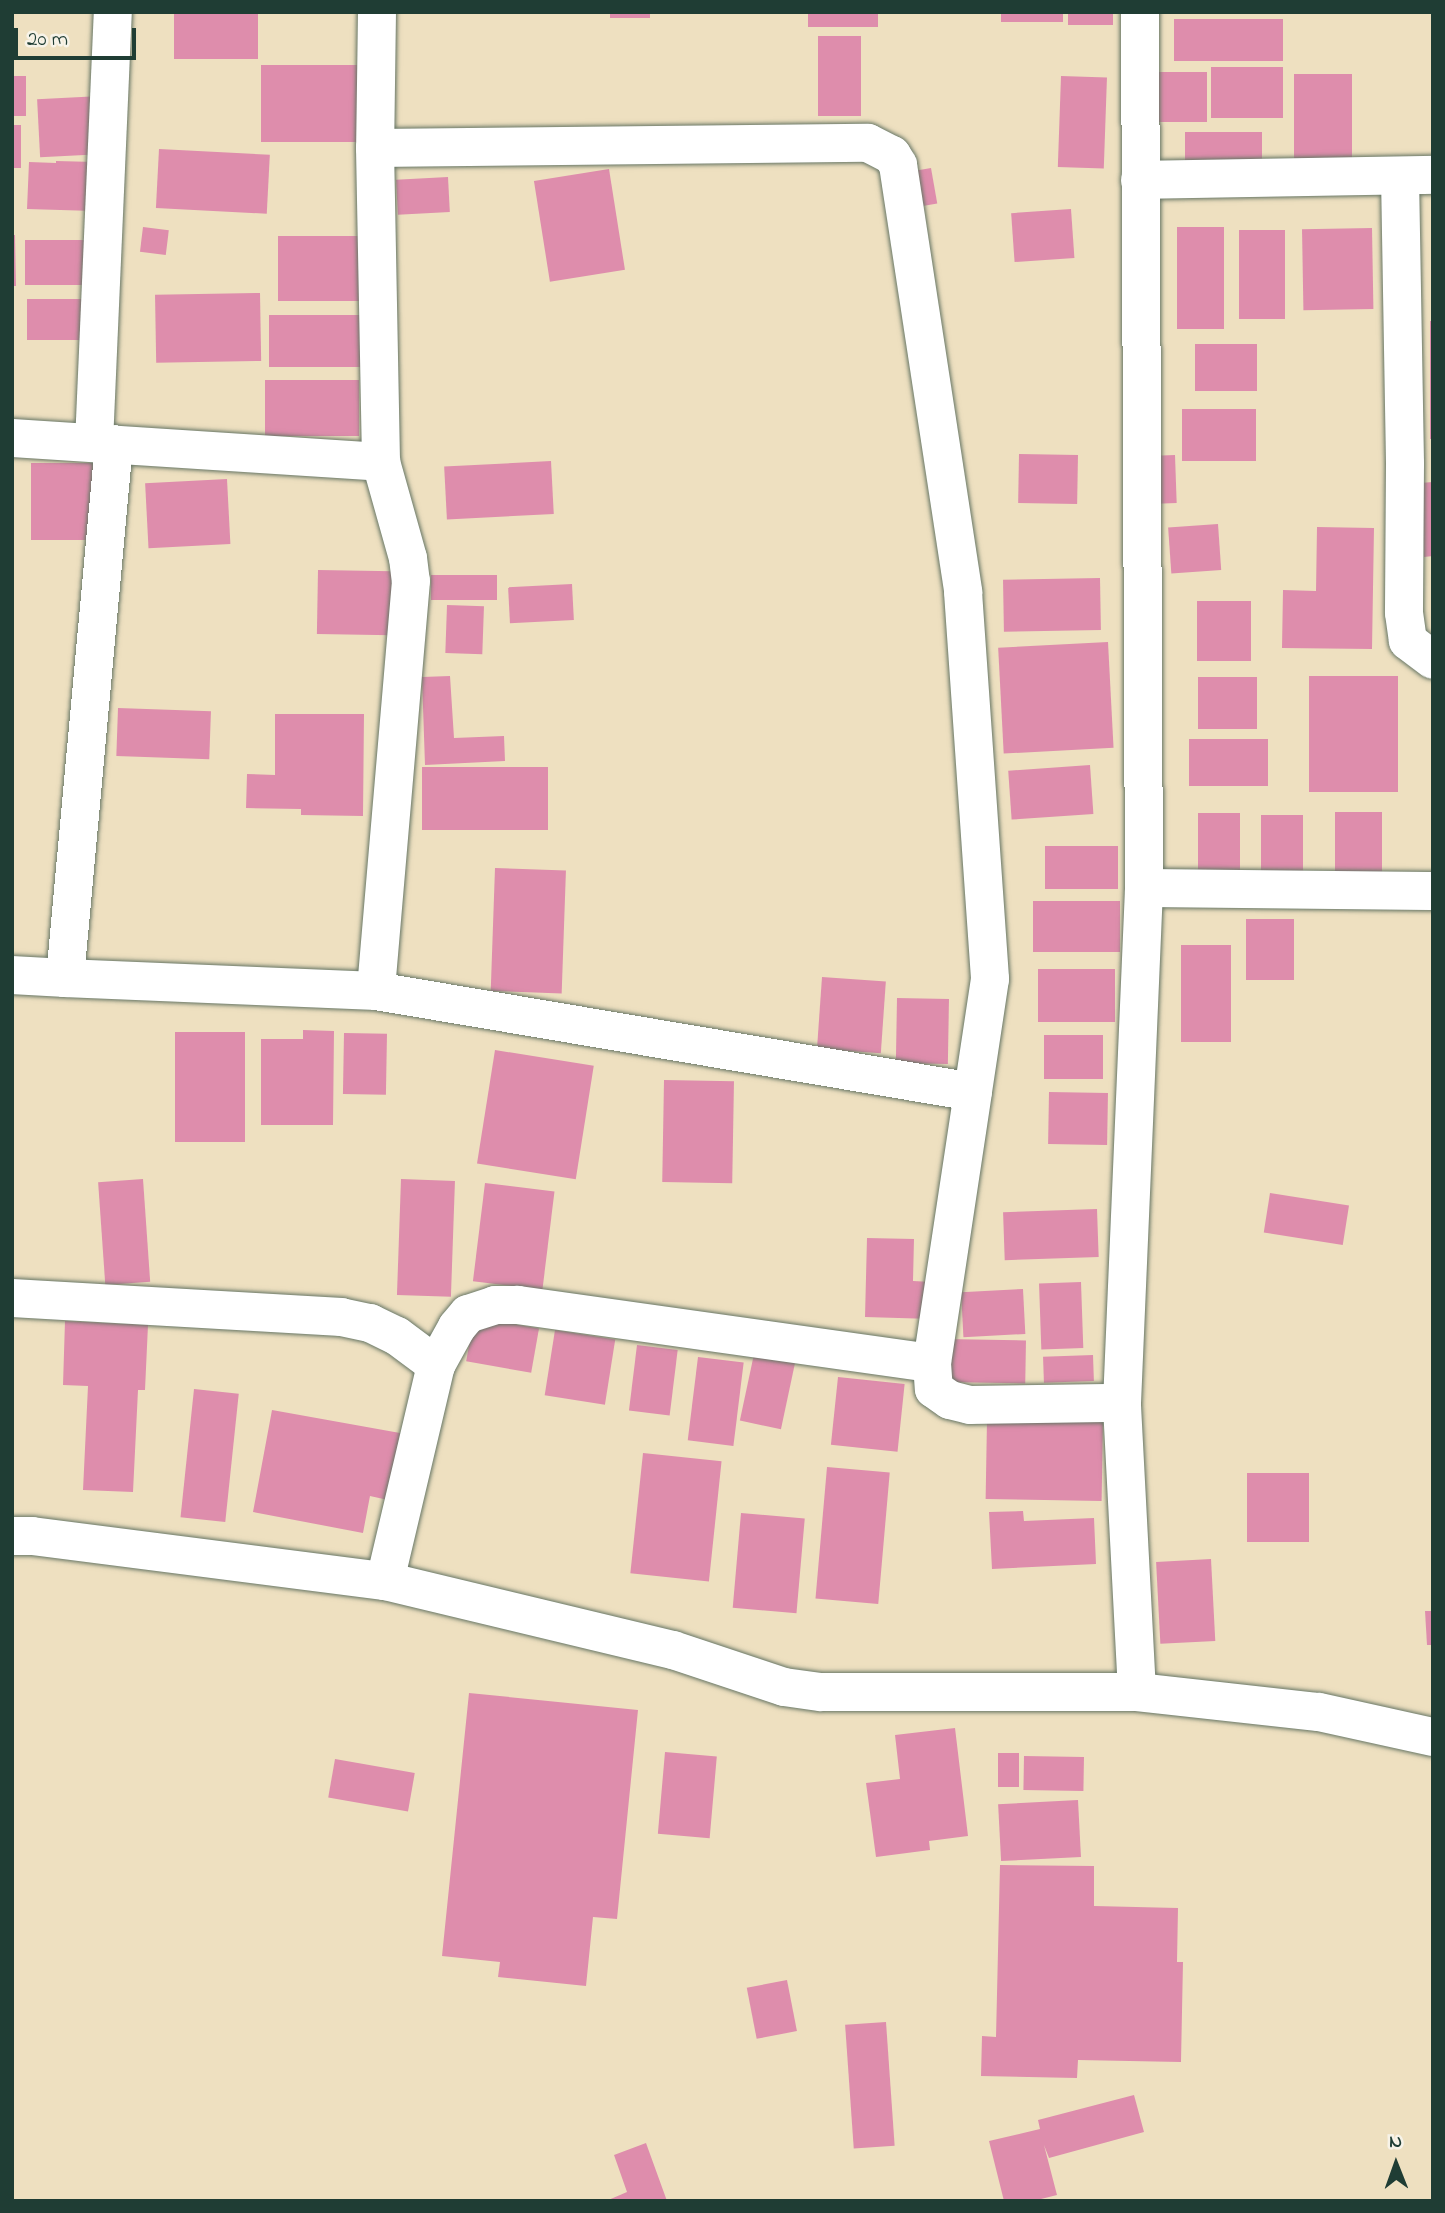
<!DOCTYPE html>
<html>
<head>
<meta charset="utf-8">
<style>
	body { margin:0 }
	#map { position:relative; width:1445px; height:2213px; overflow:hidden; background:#eee0c0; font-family:"Indie Flower",sans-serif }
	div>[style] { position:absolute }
	.building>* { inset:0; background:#de8dac; transform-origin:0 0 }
	.roads { filter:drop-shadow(0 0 2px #677665) drop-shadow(0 0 2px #677665) }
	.minor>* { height:38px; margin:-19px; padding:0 19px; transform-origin:19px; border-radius:19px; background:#fff }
	.major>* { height:38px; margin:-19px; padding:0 19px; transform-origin:19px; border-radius:19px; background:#fff }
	span { translate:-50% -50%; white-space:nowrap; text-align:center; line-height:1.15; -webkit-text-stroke:5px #f7f3e8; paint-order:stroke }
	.frame { position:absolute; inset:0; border:14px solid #1f3d34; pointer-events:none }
	.north { position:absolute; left:1361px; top:2129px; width:70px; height:70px; -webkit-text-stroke:5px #f7f3e8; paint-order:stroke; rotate:359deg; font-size:19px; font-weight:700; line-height:28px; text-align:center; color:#1f3d34 }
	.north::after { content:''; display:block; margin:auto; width:24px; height:32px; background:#1f3d34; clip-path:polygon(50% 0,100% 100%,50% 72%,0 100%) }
	.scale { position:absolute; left:14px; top:28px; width:122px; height:32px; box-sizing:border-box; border:4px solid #1f3d34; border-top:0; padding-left:9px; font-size:21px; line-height:24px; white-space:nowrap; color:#1f3d34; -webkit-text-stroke:5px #f7f3e8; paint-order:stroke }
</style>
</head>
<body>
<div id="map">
	<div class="building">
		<i style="left:174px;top:12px;width:84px;height:47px"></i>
		<i style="left:610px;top:12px;width:40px;height:6px"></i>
		<i style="left:808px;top:12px;width:70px;height:15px"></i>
		<i style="left:1001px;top:12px;width:62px;height:10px"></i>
		<i style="left:1068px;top:12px;width:45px;height:13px"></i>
		<i style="left:1174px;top:19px;width:109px;height:42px"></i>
		<i style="left:818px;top:36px;width:43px;height:80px"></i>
		<i style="left:261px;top:65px;width:105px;height:77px"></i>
		<i style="left:1283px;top:67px;width:51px;height:72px;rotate:90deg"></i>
		<i style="left:1159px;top:72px;width:48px;height:50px"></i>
		<i style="left:1294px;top:74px;width:58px;height:91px"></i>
		<i style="left:12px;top:76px;width:14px;height:40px"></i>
		<i style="left:1061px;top:76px;width:46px;height:91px;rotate:2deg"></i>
		<i style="left:101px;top:96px;width:58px;height:64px;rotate:87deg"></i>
		<i style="left:12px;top:125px;width:9px;height:43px"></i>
		<i style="left:1185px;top:132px;width:77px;height:38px"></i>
		<i style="left:159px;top:149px;width:111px;height:59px;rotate:3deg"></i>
		<i style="clip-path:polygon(56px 161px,95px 162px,94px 211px,27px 209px,29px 162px,56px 163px)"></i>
		<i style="left:931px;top:168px;width:36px;height:19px;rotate:80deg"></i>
		<i style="left:609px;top:169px;width:102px;height:76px;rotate:81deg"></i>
		<i style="left:448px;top:177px;width:35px;height:52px;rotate:87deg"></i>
		<i style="left:1071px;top:209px;width:49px;height:60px;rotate:86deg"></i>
		<i style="left:143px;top:227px;width:26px;height:25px;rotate:7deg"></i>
		<i style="left:1224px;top:227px;width:102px;height:47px;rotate:90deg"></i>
		<i style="left:1372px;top:228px;width:81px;height:70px;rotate:89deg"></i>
		<i style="left:1239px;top:230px;width:46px;height:89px"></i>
		<i style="clip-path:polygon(12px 235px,15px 235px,16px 286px,12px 286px)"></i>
		<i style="left:278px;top:236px;width:85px;height:65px"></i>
		<i style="left:25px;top:240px;width:68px;height:45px"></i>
		<i style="left:260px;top:293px;width:68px;height:105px;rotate:89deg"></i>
		<i style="left:90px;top:299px;width:41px;height:63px;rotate:90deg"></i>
		<i style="left:368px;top:315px;width:52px;height:99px;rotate:90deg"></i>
		<i style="left:1430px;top:321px;width:3px;height:118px"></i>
		<i style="left:1195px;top:344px;width:62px;height:47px"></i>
		<i style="left:359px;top:380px;width:56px;height:94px;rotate:90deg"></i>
		<i style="left:1182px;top:409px;width:74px;height:52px"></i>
		<i style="left:1019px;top:454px;width:59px;height:49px;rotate:1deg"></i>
		<i style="left:1175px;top:455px;width:48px;height:20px;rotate:88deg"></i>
		<i style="left:551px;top:461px;width:53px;height:107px;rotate:87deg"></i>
		<i style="left:31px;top:463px;width:63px;height:77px"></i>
		<i style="left:227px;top:479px;width:65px;height:82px;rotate:87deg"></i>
		<i style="clip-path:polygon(1433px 482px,1433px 556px,1424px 557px,1420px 483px)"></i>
		<i style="left:1218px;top:524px;width:46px;height:50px;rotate:86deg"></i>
		<i style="clip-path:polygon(1317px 527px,1374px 528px,1372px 649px,1282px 648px,1283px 590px,1316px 591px)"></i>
		<i style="left:318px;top:570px;width:75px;height:64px;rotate:1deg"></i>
		<i style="left:431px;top:575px;width:66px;height:25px"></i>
		<i style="left:1100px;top:578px;width:52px;height:97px;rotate:89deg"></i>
		<i style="left:572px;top:584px;width:36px;height:64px;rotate:87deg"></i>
		<i style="left:1197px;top:601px;width:54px;height:60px"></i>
		<i style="left:447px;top:605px;width:37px;height:48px;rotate:2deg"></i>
		<i style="left:1108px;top:642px;width:106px;height:110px;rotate:87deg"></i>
		<i style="clip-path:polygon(450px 676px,454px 738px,504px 736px,505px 761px,425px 765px,422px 677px)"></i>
		<i style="left:1309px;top:676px;width:89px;height:116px"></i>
		<i style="left:1198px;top:677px;width:59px;height:52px"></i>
		<i style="left:118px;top:708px;width:93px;height:48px;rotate:2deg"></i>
		<i style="clip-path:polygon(275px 714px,364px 714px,363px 816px,301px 815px,301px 809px,246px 808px,247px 774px,275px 775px)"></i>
		<i style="left:1189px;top:739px;width:79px;height:47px"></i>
		<i style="left:1090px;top:765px;width:49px;height:82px;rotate:86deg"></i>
		<i style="left:422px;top:767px;width:126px;height:63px"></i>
		<i style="left:1335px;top:812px;width:47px;height:63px"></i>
		<i style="left:1240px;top:813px;width:67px;height:42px;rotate:90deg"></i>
		<i style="left:1261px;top:815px;width:42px;height:66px"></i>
		<i style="left:1045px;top:846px;width:73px;height:43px"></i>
		<i style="left:495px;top:868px;width:71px;height:123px;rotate:2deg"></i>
		<i style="left:1033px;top:901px;width:87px;height:51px"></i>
		<i style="left:1246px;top:919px;width:48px;height:61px"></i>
		<i style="left:1181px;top:945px;width:50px;height:97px"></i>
		<i style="left:1038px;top:969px;width:77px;height:53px"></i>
		<i style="left:822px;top:977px;width:64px;height:72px;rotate:4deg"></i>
		<i style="left:897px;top:998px;width:52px;height:65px;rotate:1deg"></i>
		<i style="clip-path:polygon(303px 1030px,334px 1031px,333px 1125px,261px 1125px,261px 1039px,303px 1039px)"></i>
		<i style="left:175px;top:1032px;width:70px;height:110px"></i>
		<i style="left:344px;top:1033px;width:43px;height:61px;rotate:1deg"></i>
		<i style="left:1103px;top:1035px;width:44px;height:59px;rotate:90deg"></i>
		<i style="left:495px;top:1050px;width:100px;height:115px;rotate:9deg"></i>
		<i style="left:664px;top:1080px;width:70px;height:102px;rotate:1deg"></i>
		<i style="left:1049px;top:1092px;width:59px;height:52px;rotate:1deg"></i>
		<i style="left:143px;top:1179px;width:103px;height:45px;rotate:86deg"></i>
		<i style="left:401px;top:1179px;width:54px;height:116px;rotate:2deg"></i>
		<i style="left:485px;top:1183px;width:70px;height:99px;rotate:7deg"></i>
		<i style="left:1270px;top:1193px;width:80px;height:40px;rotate:9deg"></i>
		<i style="left:1097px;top:1209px;width:48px;height:94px;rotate:88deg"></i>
		<i style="clip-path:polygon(867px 1238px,914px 1239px,913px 1281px,932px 1282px,932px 1319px,865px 1317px)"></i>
		<i style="left:1081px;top:1282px;width:66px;height:42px;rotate:88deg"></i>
		<i style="left:1023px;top:1289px;width:45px;height:62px;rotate:87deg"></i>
		<i style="left:474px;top:1317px;width:66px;height:45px;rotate:10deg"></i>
		<i style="clip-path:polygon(65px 1321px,148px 1325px,145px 1390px,138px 1390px,133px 1492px,83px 1490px,88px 1386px,63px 1385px)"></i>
		<i style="left:555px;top:1330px;width:61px;height:66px;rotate:9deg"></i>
		<i style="left:945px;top:1339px;width:81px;height:43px;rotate:1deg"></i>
		<i style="left:637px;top:1345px;width:41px;height:66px;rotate:7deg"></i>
		<i style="left:754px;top:1354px;width:42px;height:68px;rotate:12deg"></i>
		<i style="left:1093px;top:1355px;width:26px;height:50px;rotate:88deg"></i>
		<i style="left:698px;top:1357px;width:46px;height:84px;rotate:7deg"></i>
		<i style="left:838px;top:1377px;width:67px;height:68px;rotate:6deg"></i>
		<i style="left:194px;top:1389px;width:45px;height:129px;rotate:6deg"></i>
		<i style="clip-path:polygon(272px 1410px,400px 1433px,388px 1500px,370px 1496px,363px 1533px,253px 1512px)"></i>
		<i style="left:987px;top:1420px;width:116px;height:79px;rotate:1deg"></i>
		<i style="left:643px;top:1453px;width:79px;height:121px;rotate:6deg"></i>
		<i style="left:827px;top:1467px;width:63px;height:132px;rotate:5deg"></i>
		<i style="left:1309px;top:1473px;width:69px;height:62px;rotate:90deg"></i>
		<i style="clip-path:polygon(1023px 1511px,1024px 1521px,1094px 1518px,1096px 1564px,992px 1569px,989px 1512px)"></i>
		<i style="left:741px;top:1513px;width:64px;height:95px;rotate:5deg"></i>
		<i style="left:1211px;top:1559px;width:82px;height:55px;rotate:87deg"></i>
		<i style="clip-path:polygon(1425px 1611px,1433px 1611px,1433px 1645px,1427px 1645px)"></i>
		<i style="clip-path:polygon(469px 1693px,638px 1710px,617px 1919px,593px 1917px,586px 1986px,498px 1977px,500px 1962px,442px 1956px)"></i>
		<i style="clip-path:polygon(955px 1728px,968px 1836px,929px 1841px,930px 1850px,876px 1857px,866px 1783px,900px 1779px,895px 1735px)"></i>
		<i style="left:665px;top:1752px;width:52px;height:82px;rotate:5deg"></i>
		<i style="left:998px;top:1753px;width:21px;height:34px"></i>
		<i style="left:1024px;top:1756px;width:60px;height:34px;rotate:1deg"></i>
		<i style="left:335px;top:1759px;width:81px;height:39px;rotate:10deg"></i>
		<i style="left:1078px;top:1800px;width:57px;height:80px;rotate:87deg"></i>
		<i style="clip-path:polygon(1000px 1865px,1094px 1866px,1094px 1906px,1178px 1908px,1177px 1962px,1183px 1962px,1181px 2062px,1078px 2060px,1077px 2078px,981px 2076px,982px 2036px,996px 2037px)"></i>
		<i style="left:787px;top:1980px;width:52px;height:41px;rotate:79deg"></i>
		<i style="left:886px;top:2022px;width:124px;height:41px;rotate:86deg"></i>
		<i style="clip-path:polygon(1134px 2095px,1144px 2132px,1049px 2158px,1044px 2145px,1057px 2195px,1033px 2201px,1004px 2201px,989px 2141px,1040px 2129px,1038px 2120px)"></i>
		<i style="clip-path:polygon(646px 2143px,667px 2201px,606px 2201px,627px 2192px,614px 2155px)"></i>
	</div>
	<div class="roads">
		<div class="minor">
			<i style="left:377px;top:12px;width:136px;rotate:90.8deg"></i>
			<i style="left:375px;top:148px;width:314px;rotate:88.9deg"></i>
			<i style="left:381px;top:462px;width:100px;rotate:74.3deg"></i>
			<i style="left:408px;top:558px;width:23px;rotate:83deg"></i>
			<i style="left:411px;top:581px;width:411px;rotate:94.9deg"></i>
			<i style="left:376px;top:991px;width:605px;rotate:9.6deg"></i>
			<i style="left:973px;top:1092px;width:274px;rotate:98.6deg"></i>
			<i style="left:932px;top:1363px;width:26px;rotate:86deg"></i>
			<i style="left:934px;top:1389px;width:19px;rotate:35deg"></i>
			<i style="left:950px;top:1400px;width:21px;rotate:14deg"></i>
			<i style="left:970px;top:1405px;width:152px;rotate:-0.8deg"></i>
			<i style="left:1140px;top:12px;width:876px;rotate:89.74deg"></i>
			<i style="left:375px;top:148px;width:493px;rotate:-0.6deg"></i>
			<i style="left:868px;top:143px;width:27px;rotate:27deg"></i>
			<i style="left:892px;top:155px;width:12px;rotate:59deg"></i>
			<i style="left:898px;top:165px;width:432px;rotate:81.3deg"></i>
			<i style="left:963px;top:592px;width:388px;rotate:86deg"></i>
			<i style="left:990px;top:979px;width:114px;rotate:98.6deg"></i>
			<i style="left:1400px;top:176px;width:288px;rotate:89deg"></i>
			<i style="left:1405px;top:464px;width:149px;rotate:90.4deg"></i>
			<i style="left:1404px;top:613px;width:28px;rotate:82deg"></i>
			<i style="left:1408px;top:641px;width:31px;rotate:37deg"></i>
			<i style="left:1140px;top:180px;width:293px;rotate:-1deg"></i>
			<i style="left:12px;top:438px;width:370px;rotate:3.7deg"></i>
			<i style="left:94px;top:443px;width:431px;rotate:-87.5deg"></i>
			<i style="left:12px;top:975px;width:53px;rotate:3.2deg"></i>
			<i style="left:65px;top:978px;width:536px;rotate:-84.76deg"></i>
			<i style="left:65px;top:978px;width:311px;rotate:2.4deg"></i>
			<i style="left:12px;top:1298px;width:330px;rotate:3.3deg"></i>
			<i style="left:341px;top:1317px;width:30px;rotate:12deg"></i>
			<i style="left:370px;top:1323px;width:30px;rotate:26deg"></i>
			<i style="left:397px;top:1336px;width:49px;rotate:36.6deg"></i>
			<i style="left:436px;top:1365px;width:222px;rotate:103.3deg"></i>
			<i style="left:436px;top:1365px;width:43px;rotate:-61.1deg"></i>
			<i style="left:457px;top:1327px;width:17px;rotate:-50deg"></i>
			<i style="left:468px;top:1314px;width:28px;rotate:-18deg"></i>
			<i style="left:495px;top:1305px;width:23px"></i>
			<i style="left:518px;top:1305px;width:418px;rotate:8deg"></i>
			<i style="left:1137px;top:1692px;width:289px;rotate:-93deg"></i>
			<i style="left:1122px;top:1403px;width:515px;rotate:-87.55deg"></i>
			<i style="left:1144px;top:888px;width:289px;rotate:0.6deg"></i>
		</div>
		<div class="major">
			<i style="left:12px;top:1536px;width:20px"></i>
			<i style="left:32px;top:1536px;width:356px;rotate:7.3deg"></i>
			<i style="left:385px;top:1581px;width:296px;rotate:13.5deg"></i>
			<i style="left:673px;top:1650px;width:117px;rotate:18.4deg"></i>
			<i style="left:784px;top:1687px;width:37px;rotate:8deg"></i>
			<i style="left:821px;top:1692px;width:316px"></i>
			<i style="left:1137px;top:1692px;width:183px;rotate:6.3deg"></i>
			<i style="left:1319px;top:1712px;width:117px;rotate:12.4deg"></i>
		</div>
	</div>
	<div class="frame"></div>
	<div class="north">N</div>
	<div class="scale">20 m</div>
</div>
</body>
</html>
